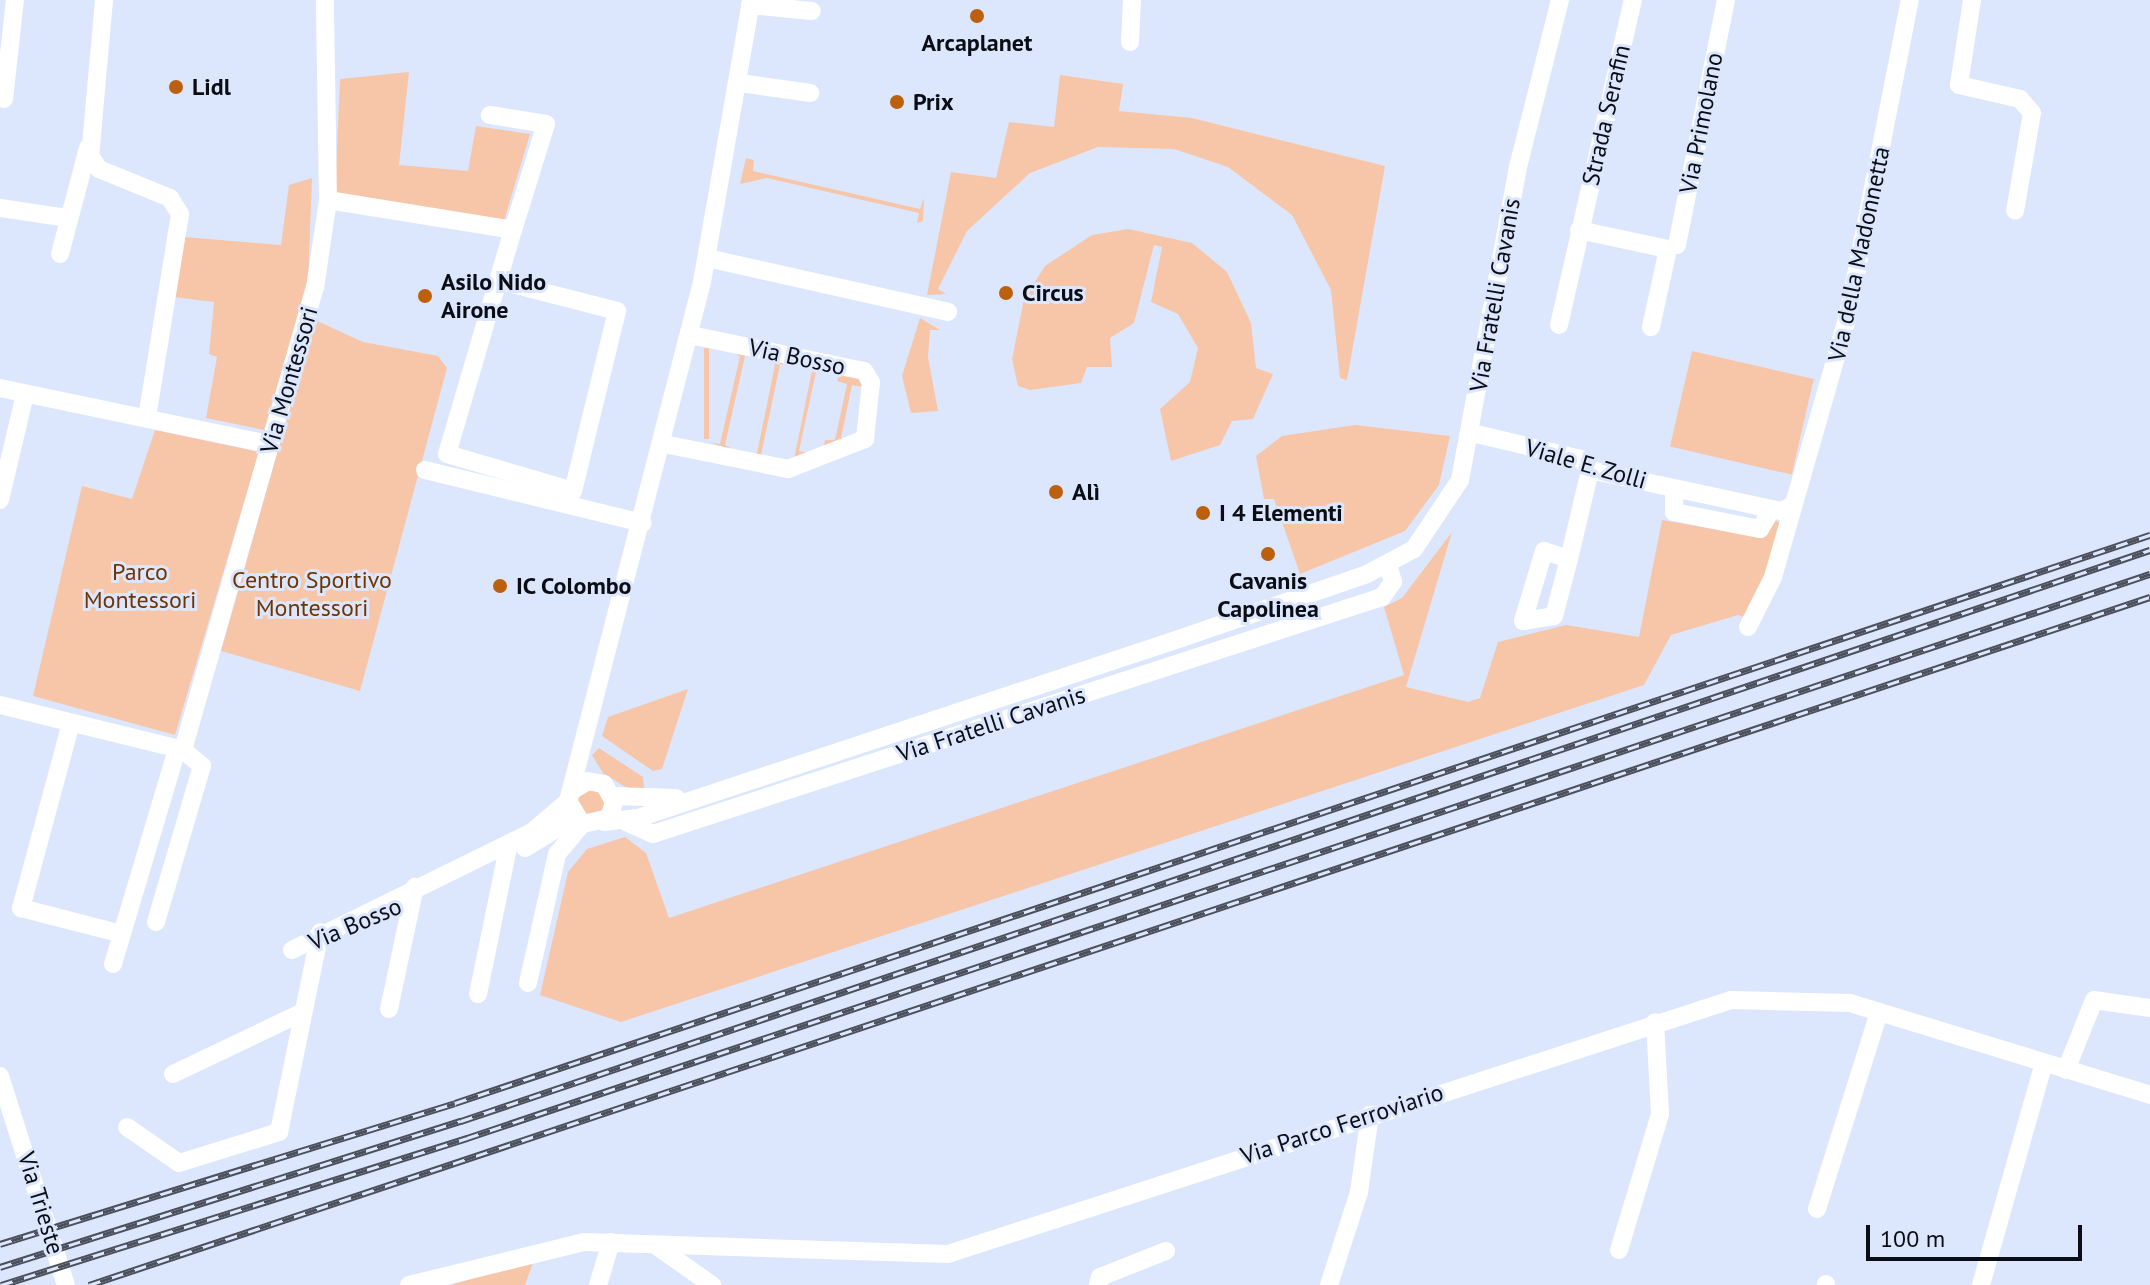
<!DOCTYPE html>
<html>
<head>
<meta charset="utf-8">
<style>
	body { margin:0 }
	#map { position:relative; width:2150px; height:1285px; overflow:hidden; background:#dce7fe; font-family:"PT Sans",sans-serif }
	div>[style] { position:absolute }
	.green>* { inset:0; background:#f7c6a8; transform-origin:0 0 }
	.round { border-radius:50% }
	.minor>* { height:18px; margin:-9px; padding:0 9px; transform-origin:9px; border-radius:9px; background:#fff }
	.rail>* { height:7px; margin-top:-3.5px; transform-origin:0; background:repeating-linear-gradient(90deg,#dce7fe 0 12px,#4b505c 0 24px); box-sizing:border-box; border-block:2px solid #4b505c }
	.dots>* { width:22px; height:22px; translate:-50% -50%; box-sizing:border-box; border:4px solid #dce7fe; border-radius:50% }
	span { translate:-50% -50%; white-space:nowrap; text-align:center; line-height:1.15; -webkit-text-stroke:6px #dce7fe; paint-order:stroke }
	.poi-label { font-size:24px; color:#0a0d14; font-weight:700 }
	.left { translate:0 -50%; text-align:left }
	.street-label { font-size:24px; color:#0a0d14 }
	.park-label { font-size:24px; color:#6e3402 }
	.scale { position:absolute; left:1866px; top:1225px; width:216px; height:36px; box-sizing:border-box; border:4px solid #0a0d14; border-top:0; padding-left:10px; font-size:24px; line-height:28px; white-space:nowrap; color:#0a0d14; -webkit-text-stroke:6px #dce7fe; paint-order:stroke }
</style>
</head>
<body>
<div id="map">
	<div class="green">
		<i style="clip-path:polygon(409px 72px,399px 165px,468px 171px,476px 126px,530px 134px,504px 221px,335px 195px,340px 79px)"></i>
		<i style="clip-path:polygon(1060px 75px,1123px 84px,1119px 111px,1192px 118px,1385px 166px,1347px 380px,1340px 378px,1331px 290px,1292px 215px,1228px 167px,1174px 149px,1098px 147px,1030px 173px,967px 231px,938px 289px,946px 294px,927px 295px,951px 172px,996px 178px,1009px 122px,1054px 127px)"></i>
		<i style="clip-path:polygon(746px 158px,754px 160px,753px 171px,920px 209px,924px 198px,923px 221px,917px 223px,919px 213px,767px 178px,740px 184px)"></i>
		<i style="clip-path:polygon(312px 178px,308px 284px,264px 430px,206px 418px,217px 357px,209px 354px,214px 302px,174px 297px,185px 237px,281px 245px,289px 185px)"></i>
		<i style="clip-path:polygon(1128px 229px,1192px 243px,1227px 272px,1251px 323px,1256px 368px,1273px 374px,1253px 419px,1232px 421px,1220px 445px,1171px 461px,1160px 409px,1190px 382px,1198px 348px,1178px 314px,1151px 302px,1162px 247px,1154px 245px,1134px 323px,1110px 338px,1112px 367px,1087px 367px,1081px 383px,1030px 390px,1018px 386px,1012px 359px,1024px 299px,1045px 266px,1092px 235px)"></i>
		<i style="clip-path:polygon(920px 318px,940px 330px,930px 330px,928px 357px,938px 411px,911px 413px,902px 376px)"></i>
		<i style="clip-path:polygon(315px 320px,363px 342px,438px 356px,447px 368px,360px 691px,221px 651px)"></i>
		<i style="left:704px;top:348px;width:5px;height:91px"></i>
		<i style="left:1692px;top:351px;width:125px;height:98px;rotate:13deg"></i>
		<i style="clip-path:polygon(732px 352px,755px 358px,745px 356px,725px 445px,734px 450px,711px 443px,720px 444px,740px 356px)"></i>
		<i style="clip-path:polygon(767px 357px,791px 362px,780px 365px,761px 455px,747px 453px,757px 453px,775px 365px)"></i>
		<i style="clip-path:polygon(803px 365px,827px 371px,816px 372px,799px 451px,808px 453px,786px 463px,794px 459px,812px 371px)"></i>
		<i style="clip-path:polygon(839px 373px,858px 377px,862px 387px,852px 385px,841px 438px,849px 439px,823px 450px,825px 440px,835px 440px,847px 384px,837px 381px)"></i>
		<i style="clip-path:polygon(1355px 425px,1450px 436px,1439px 485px,1405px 531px,1300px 574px,1274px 499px,1264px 499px,1256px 456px,1282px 436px)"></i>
		<i style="clip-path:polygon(155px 430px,259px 452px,175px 735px,33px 696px,82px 486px,132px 499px)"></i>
		<i style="clip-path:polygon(1774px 519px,1783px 526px,1749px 619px,1738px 615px,1671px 635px,1644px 685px,621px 1022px,540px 995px,568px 872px,587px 849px,625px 837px,646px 853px,669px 918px,1404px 675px,1384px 607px,1402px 598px,1452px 532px,1406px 687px,1468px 702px,1480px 698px,1498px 642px,1566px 625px,1639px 637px,1662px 520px,1763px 538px)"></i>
		<i style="clip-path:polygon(688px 689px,662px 769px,653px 771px,602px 736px,608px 717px)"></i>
		<i style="clip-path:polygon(599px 748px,643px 777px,644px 788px,627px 788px,603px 773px,592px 755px)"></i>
		<i class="round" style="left:578px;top:790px;width:26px;height:26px"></i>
		<i style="clip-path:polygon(534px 1260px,525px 1285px,451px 1285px)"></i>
	</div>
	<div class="minor">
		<i style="left:104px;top:0;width:157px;rotate:95.1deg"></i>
		<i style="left:90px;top:156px;width:16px;rotate:55deg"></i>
		<i style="left:99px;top:169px;width:77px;rotate:22.2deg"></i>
		<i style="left:170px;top:198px;width:19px;rotate:58deg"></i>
		<i style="left:180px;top:214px;width:206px;rotate:99.2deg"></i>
		<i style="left:1972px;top:0;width:86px;rotate:98.7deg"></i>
		<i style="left:1959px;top:85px;width:63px;rotate:12.9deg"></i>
		<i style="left:2020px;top:99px;width:18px;rotate:49deg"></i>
		<i style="left:2032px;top:113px;width:99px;rotate:99.8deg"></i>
		<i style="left:750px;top:5px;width:62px;rotate:5.5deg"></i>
		<i style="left:1130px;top:42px;width:42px;rotate:-87.3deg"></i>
		<i style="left:740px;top:83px;width:71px;rotate:8.1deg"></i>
		<i style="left:4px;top:99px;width:100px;rotate:-83.7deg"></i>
		<i style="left:328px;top:200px;width:187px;rotate:9.2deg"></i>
		<i style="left:513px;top:230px;width:111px;rotate:-72.7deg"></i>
		<i style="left:546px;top:124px;width:57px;rotate:-170.9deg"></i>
		<i style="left:0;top:208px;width:69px;rotate:8.4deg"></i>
		<i style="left:1579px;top:230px;width:91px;rotate:12.1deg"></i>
		<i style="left:1668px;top:249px;width:80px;rotate:102.3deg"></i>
		<i style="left:1677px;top:245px;width:250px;rotate:-78.7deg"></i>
		<i style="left:60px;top:254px;width:110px;rotate:-75.2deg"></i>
		<i style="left:707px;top:258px;width:247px;rotate:12.6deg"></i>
		<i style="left:500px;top:281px;width:121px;rotate:14.4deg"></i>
		<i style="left:617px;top:311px;width:185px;rotate:103.7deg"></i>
		<i style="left:573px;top:491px;width:131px;rotate:-163.6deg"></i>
		<i style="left:447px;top:454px;width:234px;rotate:-73.6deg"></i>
		<i style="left:1559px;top:325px;width:333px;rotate:-77.2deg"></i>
		<i style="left:0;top:388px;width:275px;rotate:11.8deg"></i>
		<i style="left:1472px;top:433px;width:112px;rotate:13.4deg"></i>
		<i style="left:1581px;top:459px;width:14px;rotate:51deg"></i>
		<i style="left:1590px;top:470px;width:196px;rotate:12.1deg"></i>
		<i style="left:1782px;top:511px;width:13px;rotate:-29deg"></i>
		<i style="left:664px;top:444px;width:126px;rotate:11.4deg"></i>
		<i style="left:788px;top:469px;width:83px;rotate:-21.3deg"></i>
		<i style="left:865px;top:439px;width:57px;rotate:-84deg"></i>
		<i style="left:871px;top:382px;width:13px;rotate:-122deg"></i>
		<i style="left:864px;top:371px;width:178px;rotate:-168.3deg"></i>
		<i style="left:425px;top:470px;width:224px;rotate:13.7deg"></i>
		<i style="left:1683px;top:490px;width:9px;rotate:162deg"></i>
		<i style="left:1674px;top:493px;width:19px;rotate:90deg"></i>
		<i style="left:1674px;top:512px;width:88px;rotate:11.2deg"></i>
		<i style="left:1760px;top:529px;width:17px;rotate:-59deg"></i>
		<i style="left:1769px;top:514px;width:11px;rotate:-139deg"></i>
		<i style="left:0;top:500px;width:109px;rotate:-76.7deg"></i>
		<i style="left:1569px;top:559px;width:26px;rotate:-162deg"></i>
		<i style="left:1544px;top:551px;width:73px;rotate:106.7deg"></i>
		<i style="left:1523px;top:621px;width:31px;rotate:-9deg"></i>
		<i style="left:1554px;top:616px;width:59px;rotate:-75.3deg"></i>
		<i style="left:1569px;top:559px;width:91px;rotate:-76.7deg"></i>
		<i style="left:1748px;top:627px;width:56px;rotate:-63.4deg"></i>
		<i style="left:1773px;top:577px;width:273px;rotate:-74deg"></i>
		<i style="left:1848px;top:315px;width:321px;rotate:-78.9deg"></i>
		<i style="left:0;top:705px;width:188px;rotate:13.8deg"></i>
		<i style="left:183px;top:750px;width:480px;rotate:-74.1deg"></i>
		<i style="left:315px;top:288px;width:89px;rotate:-81.6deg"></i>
		<i style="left:328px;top:200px;width:200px;rotate:-90.9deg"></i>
		<i style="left:71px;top:723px;width:192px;rotate:105.1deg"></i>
		<i style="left:21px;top:908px;width:104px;rotate:14.4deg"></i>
		<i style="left:573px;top:790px;width:17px;rotate:-31deg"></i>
		<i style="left:588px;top:781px;width:16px;rotate:11deg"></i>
		<i style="left:604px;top:784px;width:21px;rotate:61deg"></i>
		<i style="left:614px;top:802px;width:17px;rotate:107deg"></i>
		<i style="left:609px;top:818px;width:28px;rotate:167deg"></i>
		<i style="left:582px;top:824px;width:27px;rotate:-121deg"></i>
		<i style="left:568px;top:801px;width:536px;rotate:-75.52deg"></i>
		<i style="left:702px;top:282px;width:286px;rotate:-80.1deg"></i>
		<i style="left:613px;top:796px;width:63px;rotate:1.8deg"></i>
		<i style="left:604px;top:822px;width:34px;rotate:-7deg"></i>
		<i style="left:638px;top:818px;width:560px;rotate:-18.31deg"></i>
		<i style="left:1170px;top:642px;width:208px;rotate:-19deg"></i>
		<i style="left:1367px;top:574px;width:53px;rotate:-28deg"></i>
		<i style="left:1414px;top:549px;width:83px;rotate:-56.3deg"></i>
		<i style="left:1460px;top:480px;width:314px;rotate:-79.5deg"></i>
		<i style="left:1517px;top:171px;width:176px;rotate:-75.9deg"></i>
		<i style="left:626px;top:822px;width:30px;rotate:24deg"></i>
		<i style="left:653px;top:834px;width:767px;rotate:-18.01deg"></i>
		<i style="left:1382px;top:597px;width:19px;rotate:-54deg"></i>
		<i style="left:1393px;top:582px;width:18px;rotate:-106deg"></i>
		<i style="left:525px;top:848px;width:57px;rotate:-31.5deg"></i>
		<i style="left:156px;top:922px;width:163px;rotate:-73.6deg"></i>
		<i style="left:202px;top:766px;width:25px;rotate:-140deg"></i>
		<i style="left:292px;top:950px;width:267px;rotate:-26.2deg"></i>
		<i style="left:532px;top:832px;width:48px;rotate:-40.7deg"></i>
		<i style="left:113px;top:964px;width:220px;rotate:-73.4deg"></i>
		<i style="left:528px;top:983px;width:132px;rotate:-77.3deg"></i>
		<i style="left:557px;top:854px;width:39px;rotate:-50deg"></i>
		<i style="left:478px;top:994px;width:154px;rotate:-78.4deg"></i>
		<i style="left:389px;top:1009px;width:125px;rotate:-78deg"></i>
		<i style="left:2066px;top:1070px;width:75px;rotate:-68.2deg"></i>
		<i style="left:2094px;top:1000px;width:57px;rotate:8.1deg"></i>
		<i style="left:173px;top:1074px;width:144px;rotate:-25.5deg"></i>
		<i style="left:0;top:1076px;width:219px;rotate:72.5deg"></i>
		<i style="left:127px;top:1127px;width:63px;rotate:34.7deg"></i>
		<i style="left:179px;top:1163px;width:105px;rotate:-17.2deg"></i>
		<i style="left:279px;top:1132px;width:204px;rotate:-78.4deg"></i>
		<i style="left:1817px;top:1209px;width:207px;rotate:-72.5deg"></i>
		<i style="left:655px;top:1245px;width:70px;rotate:35.1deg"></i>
		<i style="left:1619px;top:1250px;width:142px;rotate:-73.2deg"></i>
		<i style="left:1660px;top:1114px;width:92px;rotate:-93.1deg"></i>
		<i style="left:409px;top:1285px;width:180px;rotate:-13.8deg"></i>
		<i style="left:584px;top:1242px;width:364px;rotate:1.9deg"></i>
		<i style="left:948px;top:1254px;width:823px;rotate:-17.97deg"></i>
		<i style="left:1731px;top:1000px;width:119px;rotate:1.4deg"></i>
		<i style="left:1850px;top:1003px;width:314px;rotate:17deg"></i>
		<i style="left:598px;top:1285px;width:45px;rotate:-73.2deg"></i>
		<i style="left:1098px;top:1285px;width:8px;rotate:-76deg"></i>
		<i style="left:1100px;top:1277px;width:71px;rotate:-21.5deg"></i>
		<i style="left:1329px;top:1285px;width:98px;rotate:-72.1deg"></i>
		<i style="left:1359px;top:1192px;width:78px;rotate:-81.9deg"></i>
		<i style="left:1826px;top:1285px;width:1px;rotate:-90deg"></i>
		<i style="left:1981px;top:1285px;width:231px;rotate:-74.2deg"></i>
	</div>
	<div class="rail">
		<i style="left:0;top:1244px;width:476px;rotate:-17.2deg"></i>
		<i style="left:455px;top:1103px;width:1788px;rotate:-18.53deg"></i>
		<i style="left:0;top:1267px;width:484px;rotate:-17.6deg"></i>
		<i style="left:461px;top:1121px;width:1783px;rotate:-18.68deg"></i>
		<i style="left:1px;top:1285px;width:489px;rotate:-17.5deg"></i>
		<i style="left:467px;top:1138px;width:1775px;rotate:-18.53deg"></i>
		<i style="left:89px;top:1285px;width:2173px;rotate:-18.46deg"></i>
	</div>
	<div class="dots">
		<i style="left:977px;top:16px;background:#bc600e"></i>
		<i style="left:176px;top:87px;background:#bc600e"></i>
		<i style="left:897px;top:102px;background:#bc600e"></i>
		<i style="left:1006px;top:293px;background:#bc600e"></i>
		<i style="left:425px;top:296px;background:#bc600e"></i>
		<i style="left:1056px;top:492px;background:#bc600e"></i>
		<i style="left:1203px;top:513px;background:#bc600e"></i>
		<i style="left:1268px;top:554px;background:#bc600e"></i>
		<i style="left:500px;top:586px;background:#bc600e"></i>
	</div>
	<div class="poi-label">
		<span style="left:977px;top:43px">Arcaplanet</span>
		<span class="left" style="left:192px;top:87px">Lidl</span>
		<span class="left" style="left:913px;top:102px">Prix</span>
		<span class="left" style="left:441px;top:296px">Asilo Nido<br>Airone</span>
		<span class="left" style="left:1022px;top:293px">Circus</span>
		<span class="left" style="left:1072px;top:492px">Alì</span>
		<span class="left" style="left:1219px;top:513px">I 4 Elementi</span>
		<span style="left:1268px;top:595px">Cavanis<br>Capolinea</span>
		<span class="left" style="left:516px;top:586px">IC Colombo</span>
	</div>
	<div class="street-label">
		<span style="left:1606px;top:115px;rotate:-77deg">Strada Serafin</span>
		<span style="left:1701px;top:123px;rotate:-79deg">Via Primolano</span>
		<span style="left:1859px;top:254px;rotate:-78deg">Via della Madonnetta</span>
		<span style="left:1495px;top:295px;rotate:-80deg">Via Fratelli Cavanis</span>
		<span style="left:797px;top:357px;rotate:12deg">Via Bosso</span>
		<span style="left:289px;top:380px;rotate:-74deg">Via Montessori</span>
		<span style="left:1586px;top:464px;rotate:16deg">Viale E. Zolli</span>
		<span style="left:991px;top:724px;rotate:-18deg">Via Fratelli Cavanis</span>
		<span style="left:355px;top:924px;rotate:-23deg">Via Bosso</span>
		<span style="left:1342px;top:1124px;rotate:-18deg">Via Parco Ferroviario</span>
		<span style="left:41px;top:1203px;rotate:73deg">Via Trieste</span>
	</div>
	<div class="park-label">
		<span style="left:140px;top:586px">Parco<br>Montessori</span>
		<span style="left:312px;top:594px">Centro Sportivo<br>Montessori</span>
	</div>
	<div class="scale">100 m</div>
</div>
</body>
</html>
